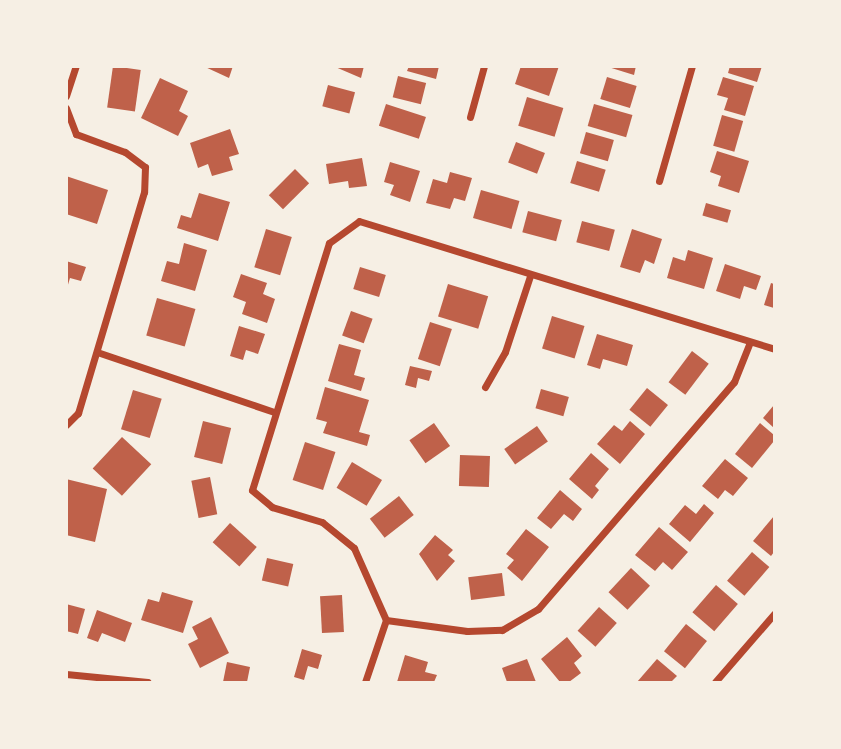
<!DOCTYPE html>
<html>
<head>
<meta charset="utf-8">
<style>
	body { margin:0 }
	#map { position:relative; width:841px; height:749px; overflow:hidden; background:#f6efe4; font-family:Signika,sans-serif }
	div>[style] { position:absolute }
	.building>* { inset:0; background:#bf614a; transform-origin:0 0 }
	.minor>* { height:7px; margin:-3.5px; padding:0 3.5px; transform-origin:3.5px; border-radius:3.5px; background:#b5482f }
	span { translate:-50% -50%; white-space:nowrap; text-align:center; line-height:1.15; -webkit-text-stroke:6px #f6efe4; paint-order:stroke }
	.frame { position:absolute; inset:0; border:68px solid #f6efe4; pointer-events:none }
</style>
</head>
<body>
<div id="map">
	<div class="building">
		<i style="left:113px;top:66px;width:28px;height:42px;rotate:8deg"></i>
		<i style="clip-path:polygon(203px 66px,233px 66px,229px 78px)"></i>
		<i style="clip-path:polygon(333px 66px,364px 66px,361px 78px)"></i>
		<i style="clip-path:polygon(409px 66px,439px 66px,436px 79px,407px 71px)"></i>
		<i style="clip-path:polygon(521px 66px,559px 66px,549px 96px,515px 84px)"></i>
		<i style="clip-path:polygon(605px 66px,636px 66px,634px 75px)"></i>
		<i style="clip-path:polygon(730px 66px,762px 66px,757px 82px,728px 73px)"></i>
		<i style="left:398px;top:76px;width:29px;height:22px;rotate:14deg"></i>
		<i style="left:607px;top:77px;width:31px;height:23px;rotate:17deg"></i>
		<i style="clip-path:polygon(723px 77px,754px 86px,745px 116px,724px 110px,728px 98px,717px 95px)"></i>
		<i style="clip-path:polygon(160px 78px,188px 91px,179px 111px,188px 116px,178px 136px,141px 118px)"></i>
		<i style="left:328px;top:85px;width:28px;height:22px;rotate:15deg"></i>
		<i style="left:527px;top:97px;width:38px;height:30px;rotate:17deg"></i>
		<i style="left:386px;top:104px;width:42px;height:23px;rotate:18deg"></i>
		<i style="left:594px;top:104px;width:40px;height:23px;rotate:16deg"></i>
		<i style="left:722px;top:115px;width:22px;height:32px;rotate:16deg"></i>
		<i style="clip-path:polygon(230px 129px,239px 154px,229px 157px,233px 170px,212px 176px,208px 164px,198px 168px,190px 143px)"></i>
		<i style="left:586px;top:132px;width:29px;height:22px;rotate:16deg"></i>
		<i style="left:516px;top:142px;width:31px;height:22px;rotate:21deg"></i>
		<i style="clip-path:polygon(717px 151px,749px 161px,739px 193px,718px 186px,721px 176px,710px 172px)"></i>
		<i style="clip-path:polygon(362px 158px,367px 186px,349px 188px,348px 181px,329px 184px,326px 164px)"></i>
		<i style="left:577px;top:161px;width:30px;height:23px;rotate:17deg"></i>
		<i style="clip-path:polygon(390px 162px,420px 171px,410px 202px,390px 195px,394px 185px,384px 182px)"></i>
		<i style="left:295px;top:169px;width:20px;height:37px;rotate:45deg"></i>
		<i style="clip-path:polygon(450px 172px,472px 178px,465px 201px,454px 198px,450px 209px,426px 203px,433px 179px,447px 183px)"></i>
		<i style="clip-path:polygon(66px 176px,108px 190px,97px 224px,66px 214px)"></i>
		<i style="left:481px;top:190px;width:40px;height:29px;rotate:16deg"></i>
		<i style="clip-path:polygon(199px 193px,230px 202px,218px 241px,177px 228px,181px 215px,191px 218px)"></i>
		<i style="left:706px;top:203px;width:26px;height:13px;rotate:16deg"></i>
		<i style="left:528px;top:211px;width:35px;height:22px;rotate:15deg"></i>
		<i style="left:582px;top:221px;width:34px;height:22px;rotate:15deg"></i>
		<i style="left:266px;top:229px;width:27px;height:40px;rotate:17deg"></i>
		<i style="clip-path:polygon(632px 229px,662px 239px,654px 264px,645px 260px,640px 273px,620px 267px)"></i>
		<i style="clip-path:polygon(184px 243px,207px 250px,195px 291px,161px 281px,167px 261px,179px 264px)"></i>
		<i style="clip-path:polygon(688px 250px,713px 258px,704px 289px,667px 278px,673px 257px,685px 261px)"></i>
		<i style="clip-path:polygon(66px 261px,86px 267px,81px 281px,70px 278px,67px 288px)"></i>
		<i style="clip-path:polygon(725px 264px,761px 276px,756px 290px,744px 286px,740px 299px,716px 291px)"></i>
		<i style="left:360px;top:267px;width:27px;height:23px;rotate:17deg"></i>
		<i style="clip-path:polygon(241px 274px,267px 283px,263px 294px,275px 299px,267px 323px,242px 314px,246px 302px,233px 297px)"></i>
		<i style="clip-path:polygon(771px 283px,774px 284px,774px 308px,764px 305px)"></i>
		<i style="left:448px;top:284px;width:42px;height:34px;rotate:17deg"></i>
		<i style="left:157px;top:298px;width:40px;height:39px;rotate:16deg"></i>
		<i style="left:351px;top:311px;width:23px;height:26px;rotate:20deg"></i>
		<i style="left:552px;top:316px;width:34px;height:34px;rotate:17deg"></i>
		<i style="left:430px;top:322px;width:23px;height:39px;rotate:18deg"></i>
		<i style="clip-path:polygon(239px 326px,265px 334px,258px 354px,246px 350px,243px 360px,230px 356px)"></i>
		<i style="clip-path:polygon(597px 334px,633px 345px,627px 366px,603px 359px,600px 369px,587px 365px)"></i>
		<i style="clip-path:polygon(339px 344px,361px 350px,354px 375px,365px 378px,361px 391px,328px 381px)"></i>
		<i style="left:692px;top:351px;width:21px;height:39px;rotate:37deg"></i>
		<i style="clip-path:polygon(410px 366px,432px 371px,429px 381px,418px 378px,416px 388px,405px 385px)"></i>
		<i style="clip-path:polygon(325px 387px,369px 400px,359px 432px,370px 435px,367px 446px,323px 433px,327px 422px,316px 419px)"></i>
		<i style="left:647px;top:388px;width:27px;height:28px;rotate:39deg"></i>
		<i style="left:541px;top:389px;width:29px;height:20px;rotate:16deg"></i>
		<i style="left:133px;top:390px;width:30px;height:41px;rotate:17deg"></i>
		<i style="clip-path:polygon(774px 405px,774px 428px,763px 418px)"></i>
		<i style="left:203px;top:421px;width:29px;height:37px;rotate:14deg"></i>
		<i style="clip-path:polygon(630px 421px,645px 434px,620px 464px,597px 444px,614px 425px,622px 431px)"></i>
		<i style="left:434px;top:423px;width:28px;height:30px;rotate:55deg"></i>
		<i style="clip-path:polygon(760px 423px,774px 435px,774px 441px,752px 468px,735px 454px)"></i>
		<i style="left:537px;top:426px;width:19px;height:40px;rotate:55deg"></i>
		<i style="left:122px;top:437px;width:40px;height:43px;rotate:43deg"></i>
		<i style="left:305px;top:442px;width:32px;height:40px;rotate:18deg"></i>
		<i style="clip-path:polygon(591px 453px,609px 469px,595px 486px,599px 490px,592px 499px,569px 479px)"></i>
		<i style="left:460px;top:455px;width:30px;height:31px;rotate:2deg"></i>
		<i style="clip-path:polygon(725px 459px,748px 478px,733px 496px,725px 490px,718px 499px,702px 486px)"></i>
		<i style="left:352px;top:462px;width:35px;height:30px;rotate:31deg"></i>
		<i style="left:210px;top:477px;width:38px;height:19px;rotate:79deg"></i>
		<i style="clip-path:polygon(66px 479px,107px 489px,95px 542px,66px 535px)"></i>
		<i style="clip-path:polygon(560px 490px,582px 509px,573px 521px,564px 514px,551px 529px,537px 518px)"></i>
		<i style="left:399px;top:496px;width:24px;height:37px;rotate:52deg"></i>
		<i style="clip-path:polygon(704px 504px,714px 513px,690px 542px,669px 524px,685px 505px,696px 514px)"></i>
		<i style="clip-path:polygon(774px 516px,774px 552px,771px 556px,753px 541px)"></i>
		<i style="left:230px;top:523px;width:36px;height:26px;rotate:42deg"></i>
		<i style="clip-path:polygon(659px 527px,688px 552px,672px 570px,663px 562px,655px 571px,635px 555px)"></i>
		<i style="clip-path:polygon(526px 529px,549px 547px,522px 581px,507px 568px,514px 560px,506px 554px)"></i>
		<i style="clip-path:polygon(435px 535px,453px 550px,448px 555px,455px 561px,437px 581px,419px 554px)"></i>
		<i style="left:752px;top:552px;width:23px;height:38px;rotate:41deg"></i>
		<i style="left:267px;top:558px;width:27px;height:23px;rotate:13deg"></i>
		<i style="left:631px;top:568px;width:26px;height:33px;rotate:43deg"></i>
		<i style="left:502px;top:573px;width:23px;height:34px;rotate:83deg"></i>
		<i style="left:716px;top:585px;width:29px;height:36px;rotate:41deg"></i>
		<i style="clip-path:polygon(162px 592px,193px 601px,183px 633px,141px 620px,148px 599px,159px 602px)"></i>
		<i style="left:342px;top:595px;width:37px;height:22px;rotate:87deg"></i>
		<i style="clip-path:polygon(66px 604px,85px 609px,78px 634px,66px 631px)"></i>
		<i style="left:599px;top:607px;width:24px;height:32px;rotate:42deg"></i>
		<i style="clip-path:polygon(97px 610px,132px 623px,125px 642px,102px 633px,98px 642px,87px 638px)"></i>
		<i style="clip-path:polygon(211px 617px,229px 653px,200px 668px,188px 644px,198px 639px,192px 627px)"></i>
		<i style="left:686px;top:624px;width:27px;height:35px;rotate:39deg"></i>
		<i style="clip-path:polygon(567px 637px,582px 656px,574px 663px,581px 673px,569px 682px,560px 682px,541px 659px)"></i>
		<i style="clip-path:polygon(302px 649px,322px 655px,318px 669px,308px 666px,304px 680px,294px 677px)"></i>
		<i style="clip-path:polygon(405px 655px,428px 662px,425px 672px,437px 675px,434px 682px,397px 682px)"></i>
		<i style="clip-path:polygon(527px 659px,536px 682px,507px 682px,502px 668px)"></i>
		<i style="clip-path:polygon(657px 659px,677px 676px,671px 682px,637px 682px)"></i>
		<i style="clip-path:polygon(227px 662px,250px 667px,247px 682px,223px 682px)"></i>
	</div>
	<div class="minor">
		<i style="left:66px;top:96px;width:32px;rotate:-72deg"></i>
		<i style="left:66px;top:108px;width:28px;rotate:69deg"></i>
		<i style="left:76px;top:134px;width:52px;rotate:20.2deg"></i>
		<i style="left:125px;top:152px;width:25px;rotate:37deg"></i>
		<i style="left:145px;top:167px;width:25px;rotate:92deg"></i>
		<i style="left:144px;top:192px;width:231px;rotate:106.6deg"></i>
		<i style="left:78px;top:413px;width:17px;rotate:135deg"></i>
		<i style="left:470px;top:117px;width:53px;rotate:-74.6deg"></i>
		<i style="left:659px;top:181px;width:120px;rotate:-74deg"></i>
		<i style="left:97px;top:352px;width:187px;rotate:18.7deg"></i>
		<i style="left:485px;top:387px;width:40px;rotate:-60.3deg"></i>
		<i style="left:505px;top:352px;width:80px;rotate:-71.8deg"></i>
		<i style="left:386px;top:620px;width:82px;rotate:7.7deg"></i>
		<i style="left:467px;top:631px;width:35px;rotate:-2deg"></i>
		<i style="left:502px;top:630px;width:42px;rotate:-30.3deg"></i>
		<i style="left:538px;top:609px;width:300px;rotate:-49.2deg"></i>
		<i style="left:734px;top:382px;width:43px;rotate:-68.2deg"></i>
		<i style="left:66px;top:674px;width:82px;rotate:5.6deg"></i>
		<i style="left:365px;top:682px;width:65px;rotate:-71.3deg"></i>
		<i style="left:386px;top:620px;width:79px;rotate:-114deg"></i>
		<i style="left:354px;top:548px;width:41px;rotate:-140.9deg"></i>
		<i style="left:322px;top:522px;width:52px;rotate:-163.3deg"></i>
		<i style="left:272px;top:507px;width:26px;rotate:-140deg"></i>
		<i style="left:252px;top:490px;width:259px;rotate:-72.7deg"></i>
		<i style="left:329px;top:243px;width:37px;rotate:-36deg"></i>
		<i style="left:359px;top:221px;width:434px;rotate:17.1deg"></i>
		<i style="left:715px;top:682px;width:90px;rotate:-49.1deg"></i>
	</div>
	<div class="frame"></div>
</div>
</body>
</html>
